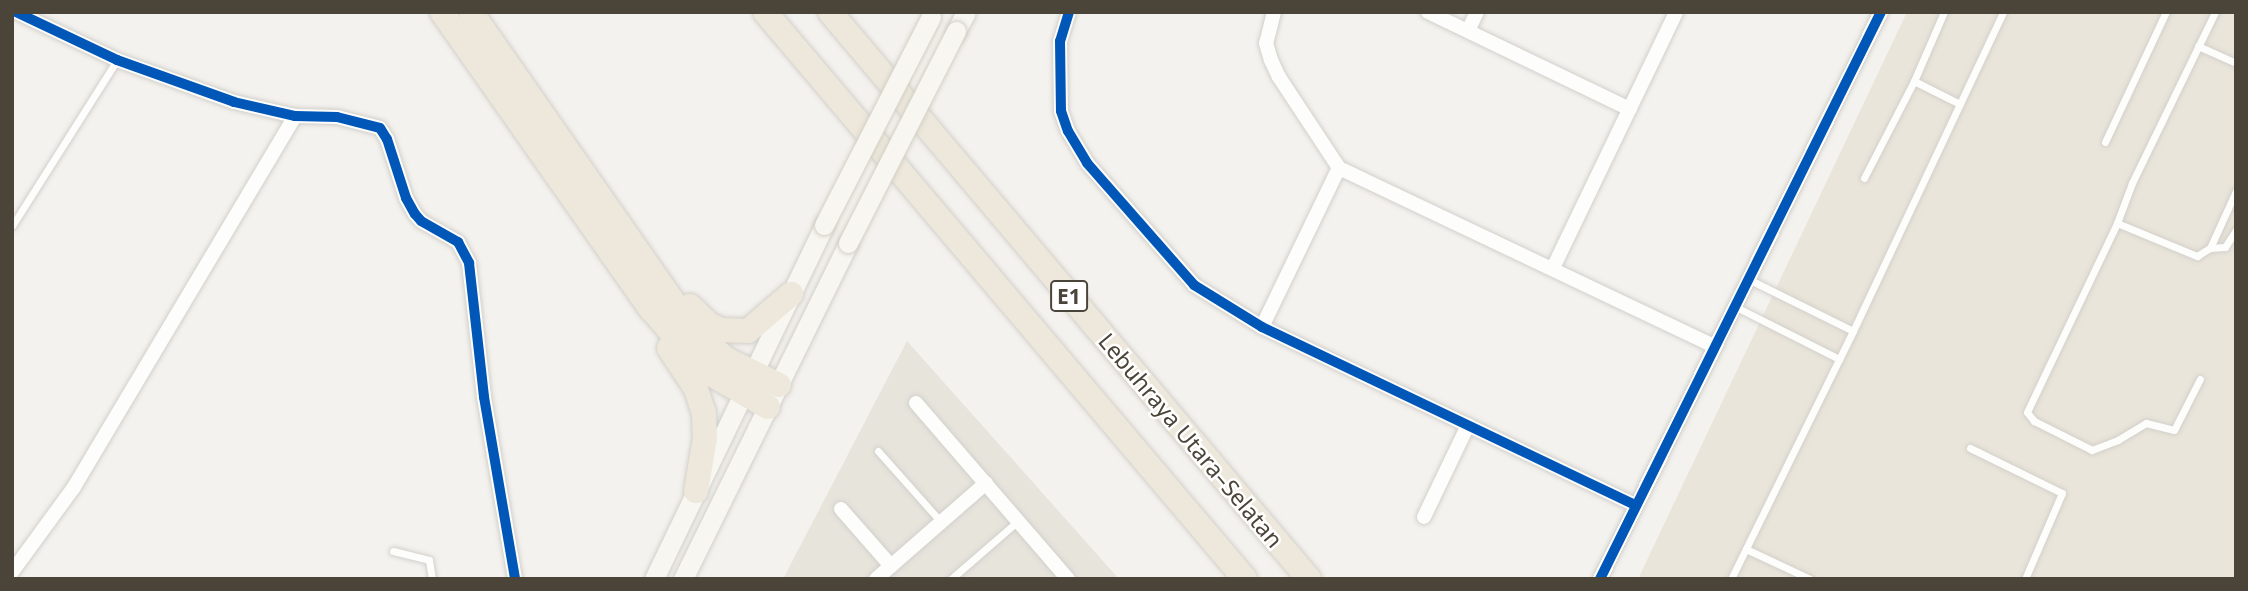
<!DOCTYPE html>
<html>
<head>
<meta charset="utf-8">
<style>
	body { margin:0 }
	#map { position:relative; width:2248px; height:591px; overflow:hidden; background:#f4f2ee; font-family:"Noto Sans",sans-serif }
	div>[style] { position:absolute }
	.residential>* { inset:0; background:#e7e4dc }
	.education>* { inset:0; background:#eae5da }
	.roads { filter:drop-shadow(0 0 2px #d2d0cb) drop-shadow(0 0 2px #d2d0cb) }
	.service>* { height:7px; margin:-3.5px; padding:0 3.5px; transform-origin:3.5px; border-radius:3.5px; background:#fdfdfc }
	.minor>* { height:14px; margin:-7px; padding:0 7px; transform-origin:7px; border-radius:7px; background:#fdfdfc }
	.secondary>* { height:19px; margin:-9.5px; padding:0 9.5px; transform-origin:9.5px; border-radius:9.5px; background:#f7f6f1 }
	.motorway>* { height:24px; margin:-12px; padding:0 12px; transform-origin:12px; border-radius:12px; background:#ede8db }
	.bridges { filter:drop-shadow(0 0 2px #d3cfc5) drop-shadow(0 0 2px #d3cfc5) }
	.secondary-bridge>* { height:19px; margin:-9.5px; padding:0 9.5px; transform-origin:9.5px; border-radius:9.5px; background:#f7f6f1 }
	.cycleway>* { height:10px; margin:-5px; padding:0 5px; transform-origin:5px; border-radius:5px; background:#0057b8 }
	span { translate:-50% -50%; white-space:nowrap; text-align:center; line-height:1.15; -webkit-text-stroke:5px #fff; paint-order:stroke }
	.shield-label span { padding:2px 5px; background:#fff; border:2px solid; border-radius:5px; -webkit-text-stroke-width:0 }
	.shield-label { font-size:21px; color:#4b4439; font-weight:700 }
	.street-label { font-size:23px; color:#4b4439 }
	.frame { position:absolute; inset:0; border:14px solid #4b4439; pointer-events:none }
</style>
</head>
<body>
<div id="map">
	<div class="residential">
		<i style="clip-path:polygon(907px 341px,1119px 579px,783px 579px)"></i>
	</div>
	<div class="education">
		<i style="clip-path:polygon(1907px 12px,2236px 12px,2236px 579px,1638px 579px)"></i>
	</div>
	<div class="roads">
		<div class="service">
			<i style="left:2198px;top:46px;width:42px;rotate:24.1deg"></i>
			<i style="left:1914px;top:81px;width:51px;rotate:26.6deg"></i>
			<i style="left:2105px;top:142px;width:144px;rotate:-64.9deg"></i>
			<i style="left:1864px;top:178px;width:109px;rotate:-62.7deg"></i>
			<i style="left:1914px;top:81px;width:75px;rotate:-66.5deg"></i>
			<i style="left:2117px;top:223px;width:87px;rotate:22.4deg"></i>
			<i style="left:2197px;top:256px;width:15px;rotate:-32deg"></i>
			<i style="left:2210px;top:248px;width:63px;rotate:-65.5deg"></i>
			<i style="left:12px;top:226px;width:196px;rotate:-57.7deg"></i>
			<i style="left:2210px;top:248px;width:15px;rotate:-4deg"></i>
			<i style="left:2225px;top:247px;width:20px;rotate:-57deg"></i>
			<i style="left:1748px;top:279px;width:117px;rotate:26.3deg"></i>
			<i style="left:1734px;top:306px;width:118px;rotate:26.8deg"></i>
			<i style="left:2200px;top:379px;width:57px;rotate:117deg"></i>
			<i style="left:2174px;top:430px;width:29px;rotate:-166deg"></i>
			<i style="left:2146px;top:423px;width:33px;rotate:149deg"></i>
			<i style="left:2118px;top:440px;width:28px;rotate:159deg"></i>
			<i style="left:2092px;top:450px;width:65px;rotate:-153.4deg"></i>
			<i style="left:2034px;top:421px;width:11px;rotate:-128deg"></i>
			<i style="left:2027px;top:412px;width:209px;rotate:-64.5deg"></i>
			<i style="left:2117px;top:223px;width:43px;rotate:-69.4deg"></i>
			<i style="left:2132px;top:183px;width:190px;rotate:-64.1deg"></i>
			<i style="left:1970px;top:448px;width:102px;rotate:26.1deg"></i>
			<i style="left:2062px;top:493px;width:94px;rotate:113.3deg"></i>
			<i style="left:878px;top:451px;width:95px;rotate:48.4deg"></i>
			<i style="left:1746px;top:549px;width:71px;rotate:25.1deg"></i>
			<i style="left:393px;top:551px;width:37px;rotate:14deg"></i>
			<i style="left:429px;top:560px;width:19px;rotate:81deg"></i>
			<i style="left:951px;top:579px;width:89px;rotate:-40.9deg"></i>
			<i style="left:1731px;top:579px;width:276px;rotate:-63.8deg"></i>
			<i style="left:1853px;top:331px;width:353px;rotate:-64.8deg"></i>
		</div>
		<div class="minor">
			<i style="left:16px;top:12px;width:112px;rotate:25.4deg"></i>
			<i style="left:117px;top:60px;width:124px;rotate:19.7deg"></i>
			<i style="left:234px;top:102px;width:63px;rotate:12.9deg"></i>
			<i style="left:295px;top:116px;width:42px;rotate:1.4deg"></i>
			<i style="left:337px;top:117px;width:44px;rotate:14.3deg"></i>
			<i style="left:380px;top:128px;width:13px;rotate:58deg"></i>
			<i style="left:387px;top:139px;width:62px;rotate:72.1deg"></i>
			<i style="left:406px;top:198px;width:18px;rotate:61deg"></i>
			<i style="left:415px;top:214px;width:9px;rotate:49deg"></i>
			<i style="left:421px;top:221px;width:43px;rotate:29.6deg"></i>
			<i style="left:458px;top:242px;width:24px;rotate:62deg"></i>
			<i style="left:469px;top:263px;width:135px;rotate:83.6deg"></i>
			<i style="left:484px;top:397px;width:185px;rotate:80.3deg"></i>
			<i style="left:1069px;top:12px;width:30px;rotate:107deg"></i>
			<i style="left:1060px;top:41px;width:70px;rotate:89.2deg"></i>
			<i style="left:1061px;top:111px;width:21px;rotate:71deg"></i>
			<i style="left:1068px;top:131px;width:37px;rotate:59deg"></i>
			<i style="left:1087px;top:163px;width:162px;rotate:48.7deg"></i>
			<i style="left:1194px;top:285px;width:80px;rotate:31.7deg"></i>
			<i style="left:1262px;top:327px;width:414px;rotate:25.5deg"></i>
			<i style="left:1274px;top:12px;width:32px;rotate:104deg"></i>
			<i style="left:1266px;top:43px;width:18px;rotate:74deg"></i>
			<i style="left:1271px;top:60px;width:19px;rotate:65deg"></i>
			<i style="left:1279px;top:77px;width:109px;rotate:56.6deg"></i>
			<i style="left:1339px;top:168px;width:415px;rotate:25.4deg"></i>
			<i style="left:1428px;top:12px;width:224px;rotate:25.7deg"></i>
			<i style="left:1468px;top:31px;width:21px;rotate:-65deg"></i>
			<i style="left:1553px;top:268px;width:284px;rotate:-64.3deg"></i>
			<i style="left:1262px;top:327px;width:177px;rotate:-64.2deg"></i>
			<i style="left:916px;top:403px;width:233px;rotate:49.2deg"></i>
			<i style="left:841px;top:509px;width:76px;rotate:48.7deg"></i>
			<i style="left:1424px;top:517px;width:102px;rotate:-64.4deg"></i>
			<i style="left:12px;top:572px;width:105px;rotate:-53.9deg"></i>
			<i style="left:74px;top:487px;width:432px;rotate:-59.2deg"></i>
			<i style="left:876px;top:579px;width:146px;rotate:-41.1deg"></i>
			<i style="left:1600px;top:579px;width:633px;rotate:-63.64deg"></i>
		</div>
		<div class="secondary">
			<i style="left:956px;top:31px;width:21px;rotate:-62deg"></i>
			<i style="left:654px;top:579px;width:393px;rotate:-64.3deg"></i>
			<i style="left:683px;top:579px;width:374px;rotate:-63.8deg"></i>
		</div>
		<div class="motorway">
			<i style="left:442px;top:12px;width:363px;rotate:54.9deg"></i>
			<i style="left:651px;top:309px;width:70px;rotate:49deg"></i>
			<i style="left:697px;top:362px;width:24px;rotate:38deg"></i>
			<i style="left:716px;top:377px;width:60px;rotate:30deg"></i>
			<i style="left:471px;top:12px;width:386px;rotate:55.1deg"></i>
			<i style="left:692px;top:329px;width:45px;rotate:41.4deg"></i>
			<i style="left:726px;top:359px;width:59px;rotate:26.1deg"></i>
			<i style="left:765px;top:12px;width:743px;rotate:49.75deg"></i>
			<i style="left:830px;top:12px;width:742px;rotate:49.81deg"></i>
			<i style="left:690px;top:306px;width:28px;rotate:44deg"></i>
			<i style="left:710px;top:325px;width:13px;rotate:23deg"></i>
			<i style="left:722px;top:330px;width:26px;rotate:2deg"></i>
			<i style="left:748px;top:331px;width:57px;rotate:-40.7deg"></i>
			<i style="left:669px;top:348px;width:49px;rotate:56.6deg"></i>
			<i style="left:696px;top:389px;width:25px;rotate:72deg"></i>
			<i style="left:704px;top:413px;width:25px;rotate:88deg"></i>
			<i style="left:705px;top:438px;width:54px;rotate:99.6deg"></i>
		</div>
	</div>
	<div class="bridges">
		<div class="secondary-bridge">
			<i style="left:824px;top:225px;width:234px;rotate:-62.8deg"></i>
			<i style="left:848px;top:243px;width:238px;rotate:-63deg"></i>
		</div>
	</div>
	<div class="cycleway">
		<i style="left:16px;top:12px;width:112px;rotate:25.4deg"></i>
		<i style="left:117px;top:60px;width:124px;rotate:19.7deg"></i>
		<i style="left:234px;top:102px;width:63px;rotate:12.9deg"></i>
		<i style="left:295px;top:116px;width:42px;rotate:1.4deg"></i>
		<i style="left:337px;top:117px;width:44px;rotate:14.3deg"></i>
		<i style="left:380px;top:128px;width:13px;rotate:58deg"></i>
		<i style="left:387px;top:139px;width:62px;rotate:72.1deg"></i>
		<i style="left:406px;top:198px;width:18px;rotate:61deg"></i>
		<i style="left:415px;top:214px;width:9px;rotate:49deg"></i>
		<i style="left:421px;top:221px;width:43px;rotate:29.6deg"></i>
		<i style="left:458px;top:242px;width:24px;rotate:62deg"></i>
		<i style="left:469px;top:263px;width:135px;rotate:83.6deg"></i>
		<i style="left:484px;top:397px;width:185px;rotate:80.3deg"></i>
		<i style="left:1069px;top:12px;width:30px;rotate:107deg"></i>
		<i style="left:1060px;top:41px;width:70px;rotate:89.2deg"></i>
		<i style="left:1061px;top:111px;width:21px;rotate:71deg"></i>
		<i style="left:1068px;top:131px;width:37px;rotate:59deg"></i>
		<i style="left:1087px;top:163px;width:162px;rotate:48.7deg"></i>
		<i style="left:1194px;top:285px;width:80px;rotate:31.7deg"></i>
		<i style="left:1262px;top:327px;width:414px;rotate:25.5deg"></i>
		<i style="left:1600px;top:579px;width:633px;rotate:-63.64deg"></i>
	</div>
	<div class="shield-label">
		<span style="left:1069px;top:296px">E1</span>
	</div>
	<div class="street-label">
		<span style="left:1191px;top:440px;rotate:50deg">Lebuhraya Utara–Selatan</span>
	</div>
	<div class="frame"></div>
</div>
</body>
</html>
